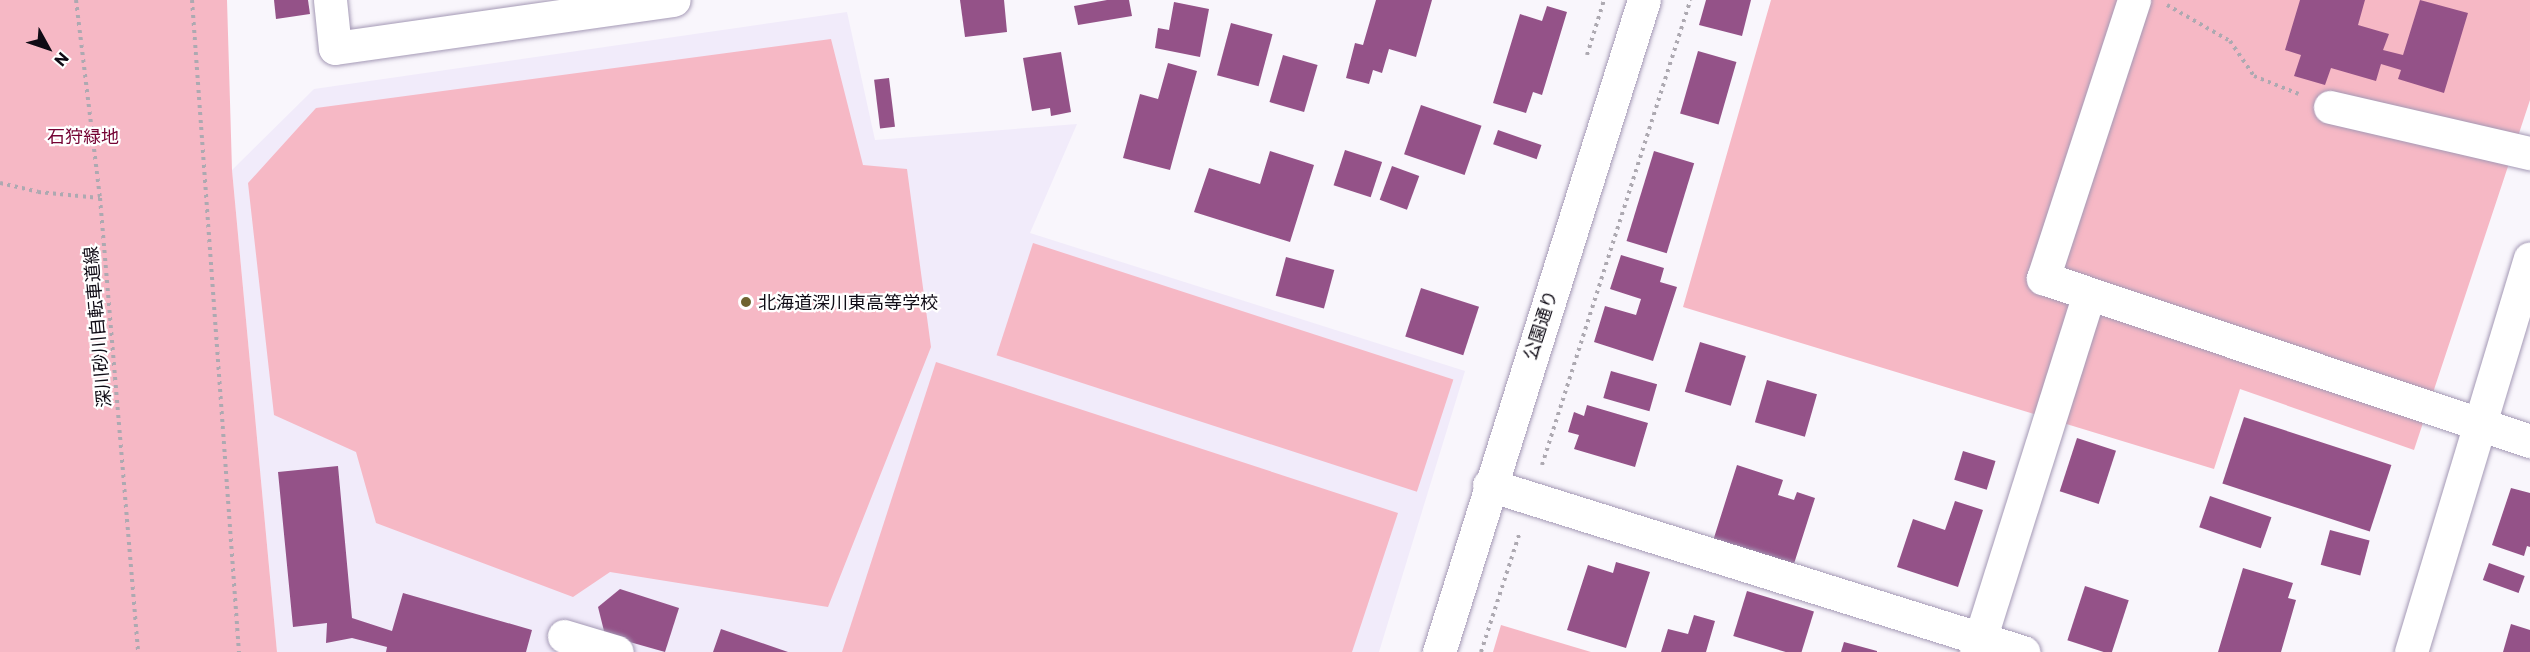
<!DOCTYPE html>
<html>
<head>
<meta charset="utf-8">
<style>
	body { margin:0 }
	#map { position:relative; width:2530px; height:652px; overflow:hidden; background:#f9f6fc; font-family:Commissioner,"Noto Sans JP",sans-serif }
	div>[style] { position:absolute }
	.built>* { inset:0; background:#f1ebfa }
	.green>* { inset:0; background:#f6b8c5; transform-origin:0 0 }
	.building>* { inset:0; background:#945288; transform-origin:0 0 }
	.path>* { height:4px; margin-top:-2px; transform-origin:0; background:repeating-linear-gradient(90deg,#ada9b1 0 3px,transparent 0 7.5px) }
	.roads { filter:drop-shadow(0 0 2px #a499b5) drop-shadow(0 0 2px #a499b5) }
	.minor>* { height:33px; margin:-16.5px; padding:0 16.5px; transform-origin:16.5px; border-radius:16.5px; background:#fff }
	.dots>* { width:16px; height:16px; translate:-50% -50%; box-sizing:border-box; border:3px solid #fff; border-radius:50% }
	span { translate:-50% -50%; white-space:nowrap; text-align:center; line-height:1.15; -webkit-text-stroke:4.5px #fff; paint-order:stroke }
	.park-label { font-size:18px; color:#740233 }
	.poi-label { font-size:18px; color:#0f0b15 }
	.left { translate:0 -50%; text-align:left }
	.street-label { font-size:18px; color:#0f0b15 }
	.north { position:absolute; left:18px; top:18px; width:60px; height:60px; -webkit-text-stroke:4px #fff; paint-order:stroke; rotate:130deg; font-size:16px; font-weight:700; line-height:24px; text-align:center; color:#0f0b15 }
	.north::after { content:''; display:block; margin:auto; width:21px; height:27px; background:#0f0b15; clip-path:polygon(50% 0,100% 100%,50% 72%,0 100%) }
</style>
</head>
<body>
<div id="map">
	<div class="built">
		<i style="clip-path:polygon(847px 12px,875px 140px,1077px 124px,1030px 233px,1465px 371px,1379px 652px,277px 652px,232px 170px,314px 89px)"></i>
	</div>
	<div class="green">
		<i style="clip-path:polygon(0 0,227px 0,232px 170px,277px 652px,0 652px)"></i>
		<i style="clip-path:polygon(1771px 0,2530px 0,2530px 100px,2414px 450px,2240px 389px,2214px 469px,1683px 307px)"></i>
		<i style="clip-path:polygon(831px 39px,863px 165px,907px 169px,931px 347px,828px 607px,610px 572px,573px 597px,376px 523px,356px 452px,274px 415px,248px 183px,316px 108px)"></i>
		<i style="left:1033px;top:243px;width:442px;height:118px;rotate:18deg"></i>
		<i style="clip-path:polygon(936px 362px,1398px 513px,1352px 652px,842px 652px)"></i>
		<i style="clip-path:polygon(1501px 625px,1591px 652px,1493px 652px)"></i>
	</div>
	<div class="building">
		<i style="clip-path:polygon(274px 0,308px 0,310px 14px,276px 19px)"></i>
		<i style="clip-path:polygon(960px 0,1004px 0,1007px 32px,965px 37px)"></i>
		<i style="clip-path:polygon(1107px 0,1129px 0,1132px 16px,1078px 25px,1074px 6px)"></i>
		<i style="clip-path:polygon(1376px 0,1432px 0,1416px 57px,1389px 49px,1382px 73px,1373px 70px,1369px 84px,1346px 78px,1355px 43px,1363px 45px)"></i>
		<i style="clip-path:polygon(1706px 0,1751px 0,1742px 36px,1699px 25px)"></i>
		<i style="clip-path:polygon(2300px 0,2365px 0,2358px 25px,2389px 34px,2383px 50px,2403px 55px,2420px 0,2468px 13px,2444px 93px,2398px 79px,2401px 70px,2381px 64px,2376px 81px,2331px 68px,2325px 85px,2294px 76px,2301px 55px,2285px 50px)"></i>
		<i style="clip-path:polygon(1174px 2px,1209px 9px,1200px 57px,1155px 48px,1158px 28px,1169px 30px)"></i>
		<i style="clip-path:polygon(1547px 6px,1567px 12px,1542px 95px,1533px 92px,1526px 113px,1493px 103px,1520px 14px,1542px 21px)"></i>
		<i style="left:1231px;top:23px;width:43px;height:54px;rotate:15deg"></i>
		<i style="left:1698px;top:51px;width:40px;height:65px;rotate:16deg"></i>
		<i style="clip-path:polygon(1061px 52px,1071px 112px,1051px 116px,1050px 108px,1032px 111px,1023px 58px)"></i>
		<i style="left:1283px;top:55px;width:36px;height:49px;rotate:16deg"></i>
		<i style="clip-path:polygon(1168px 63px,1197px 71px,1170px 170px,1123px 158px,1140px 94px,1158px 99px)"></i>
		<i style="left:889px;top:78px;width:49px;height:15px;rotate:83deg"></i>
		<i style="left:1421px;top:105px;width:64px;height:52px;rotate:19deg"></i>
		<i style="left:1498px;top:130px;width:46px;height:15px;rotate:19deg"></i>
		<i style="left:1345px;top:150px;width:39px;height:37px;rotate:18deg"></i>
		<i style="clip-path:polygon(1270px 151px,1314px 165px,1290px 242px,1194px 212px,1209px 168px,1260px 184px)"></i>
		<i style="left:1654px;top:151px;width:42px;height:94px;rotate:17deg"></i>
		<i style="left:1392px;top:166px;width:29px;height:36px;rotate:20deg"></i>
		<i style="clip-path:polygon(1621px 255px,1664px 268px,1660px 282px,1677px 287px,1653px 361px,1594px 342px,1605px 306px,1636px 315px,1641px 299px,1610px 289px)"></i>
		<i style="left:1286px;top:257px;width:50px;height:40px;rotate:15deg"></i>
		<i style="left:1421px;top:288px;width:61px;height:51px;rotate:18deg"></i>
		<i style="left:1700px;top:342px;width:48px;height:52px;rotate:17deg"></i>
		<i style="left:1611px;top:371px;width:48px;height:28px;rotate:16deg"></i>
		<i style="left:1767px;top:380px;width:52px;height:44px;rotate:16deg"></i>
		<i style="clip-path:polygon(1587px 405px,1648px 423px,1635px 467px,1574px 449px,1579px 435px,1568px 432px,1574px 412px,1584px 416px)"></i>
		<i style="left:2244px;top:417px;width:155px;height:70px;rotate:18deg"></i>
		<i style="left:2077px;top:438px;width:41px;height:56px;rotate:18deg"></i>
		<i style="left:1963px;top:451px;width:34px;height:30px;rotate:17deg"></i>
		<i style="clip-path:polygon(1737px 465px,1783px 480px,1778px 495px,1794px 500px,1797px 492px,1815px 498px,1792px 570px,1712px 544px)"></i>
		<i style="clip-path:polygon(338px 466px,352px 618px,392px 631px,403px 593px,532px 630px,526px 652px,386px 652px,387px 647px,352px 638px,326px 643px,327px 623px,293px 627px,278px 472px)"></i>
		<i style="clip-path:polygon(2511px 488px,2530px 493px,2530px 547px,2527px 546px,2524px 556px,2492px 545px)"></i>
		<i style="left:2210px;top:496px;width:65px;height:33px;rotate:19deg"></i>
		<i style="clip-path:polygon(1955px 501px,1983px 510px,1958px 587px,1897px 567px,1913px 519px,1945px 530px)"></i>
		<i style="left:2330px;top:530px;width:41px;height:36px;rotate:15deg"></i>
		<i style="clip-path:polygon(1616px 562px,1650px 572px,1626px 648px,1567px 630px,1588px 565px,1613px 573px)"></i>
		<i style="left:2489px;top:563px;width:38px;height:18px;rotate:20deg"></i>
		<i style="clip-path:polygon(2243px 568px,2293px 583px,2288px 598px,2296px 600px,2281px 652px,2218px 652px)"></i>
		<i style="left:2085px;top:586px;width:46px;height:57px;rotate:18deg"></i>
		<i style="clip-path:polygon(620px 589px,679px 608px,665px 652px,605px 635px,598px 607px)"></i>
		<i style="left:1747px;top:591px;width:70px;height:47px;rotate:17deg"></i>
		<i style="clip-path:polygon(1694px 615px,1715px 621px,1706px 652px,1661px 652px,1668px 629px,1688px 634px)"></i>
		<i style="clip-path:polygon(2511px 624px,2530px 630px,2530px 652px,2503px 652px)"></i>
		<i style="clip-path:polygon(721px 629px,788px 652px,713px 652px)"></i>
		<i style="clip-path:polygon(1844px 642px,1877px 651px,1877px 652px,1841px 652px)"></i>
	</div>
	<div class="path">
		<i style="left:76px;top:0;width:199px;rotate:83.1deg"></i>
		<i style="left:100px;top:198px;width:456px;rotate:85.2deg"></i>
		<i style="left:192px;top:0;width:654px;rotate:85.88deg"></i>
		<i style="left:2167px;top:5px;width:73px;rotate:29.7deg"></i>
		<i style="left:2230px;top:41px;width:42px;rotate:55.6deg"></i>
		<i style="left:2254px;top:76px;width:48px;rotate:21.8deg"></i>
		<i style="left:1587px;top:55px;width:58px;rotate:-72.8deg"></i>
		<i style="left:0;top:183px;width:39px;rotate:13deg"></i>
		<i style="left:38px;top:192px;width:62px;rotate:5.5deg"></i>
		<i style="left:1542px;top:465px;width:488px;rotate:-72.3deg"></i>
		<i style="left:1481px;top:652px;width:126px;rotate:-72deg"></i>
	</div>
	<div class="roads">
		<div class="minor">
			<i style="left:330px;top:0;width:48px;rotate:84.1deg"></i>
			<i style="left:335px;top:48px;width:342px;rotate:-8.1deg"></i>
			<i style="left:2134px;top:0;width:293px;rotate:108.1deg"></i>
			<i style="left:2043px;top:278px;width:514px;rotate:18.51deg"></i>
			<i style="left:2330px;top:107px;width:205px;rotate:13deg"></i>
			<i style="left:1489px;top:485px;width:560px;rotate:17.37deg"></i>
			<i style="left:564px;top:636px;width:55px;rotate:16.8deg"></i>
			<i style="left:1439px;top:652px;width:683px;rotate:-72.55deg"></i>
			<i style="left:1976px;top:652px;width:375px;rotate:-72.5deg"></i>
			<i style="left:2411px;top:652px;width:411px;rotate:-73.2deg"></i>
		</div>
	</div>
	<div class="dots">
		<i style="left:746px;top:302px;background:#6f6330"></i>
	</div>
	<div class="park-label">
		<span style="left:83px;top:136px">石狩緑地</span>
	</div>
	<div class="poi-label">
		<span class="left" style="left:758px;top:302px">北海道深川東高等学校</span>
	</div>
	<div class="street-label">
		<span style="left:1540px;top:325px;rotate:-72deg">公園通り</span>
		<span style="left:97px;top:327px;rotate:-95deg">深川砂川自転車道線</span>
	</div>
	<div class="north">N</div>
</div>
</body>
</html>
